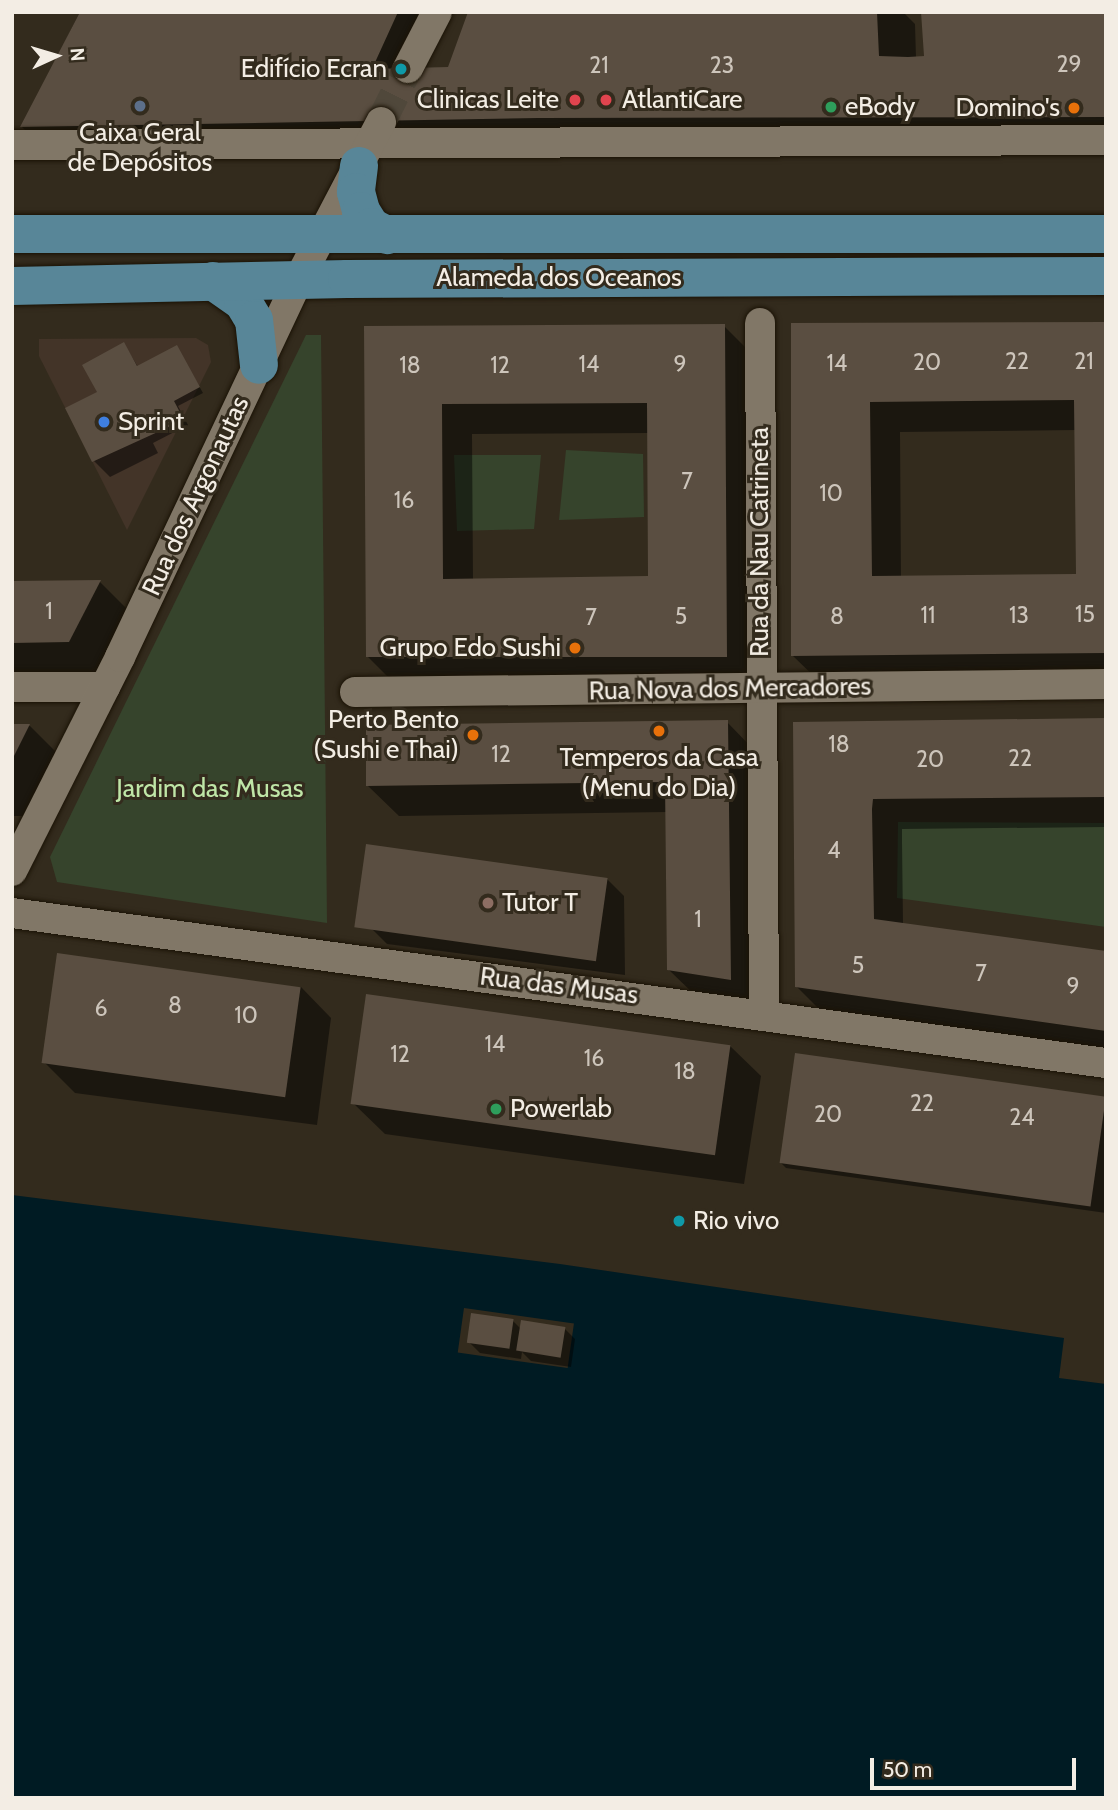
<!DOCTYPE html>
<html>
<head>
<meta charset="utf-8">
<style>
	body { margin:0 }
	#map { position:relative; width:1118px; height:1810px; overflow:hidden; background:#332b1d; font-family:Cabin,sans-serif }
	div>[style] { position:absolute }
	.industrial>* { inset:0; background:#433428 }
	.green>* { inset:0; background:#36442c }
	.water>* { inset:0; background:#001b23 }
	.pier>* { inset:0; background:#332b1d; transform-origin:0 0 }
	.shadow>* { inset:0; background:#0007 }
	.building>* { inset:0; background:#5a4e41; transform-origin:0 0 }
	.minor-tunnel>* { height:30px; margin-top:-15px; transform-origin:0; background:repeating-linear-gradient(90deg,#50483b 0 30px,transparent 0 45px) }
	.roads { filter:drop-shadow(0 0 2px #1b1306) drop-shadow(0 0 2px #1b1306) }
	.minor>* { height:30px; margin:-15px; padding:0 15px; transform-origin:15px; border-radius:15px; background:#817767 }
	.major>* { height:38px; margin:-19px; padding:0 19px; transform-origin:19px; border-radius:19px; background:#588698 }
	.dots>* { width:19px; height:19px; translate:-50% -50%; box-sizing:border-box; border:4px solid #332b1d; border-radius:50% }
	span { translate:-50% -50%; white-space:nowrap; text-align:center; line-height:1.15; -webkit-text-stroke:6px #332b1d; paint-order:stroke }
	.number-label { font-size:23px; color:#cdc5bb }
	.number-label span { -webkit-text-stroke-width:0 }
	.poi-label { font-size:26px; color:#f3ede4 }
	.right { translate:-100% -50%; text-align:right }
	.left { translate:0 -50%; text-align:left }
	.street-label { font-size:26px; color:#f3ede4 }
	.park-label { font-size:26px; color:#bfe6a7 }
	.frame { position:absolute; inset:0; border:14px solid #f3ede4; pointer-events:none }
	.north { position:absolute; left:21px; top:21px; width:70px; height:70px; -webkit-text-stroke:5px #332b1d; paint-order:stroke; rotate:86deg; font-size:19px; font-weight:700; line-height:28px; text-align:center; color:#f3ede4 }
	.north::after { content:''; display:block; margin:auto; width:24px; height:32px; background:#f3ede4; clip-path:polygon(50% 0,100% 100%,50% 72%,0 100%) }
	.scale { position:absolute; left:870px; top:1758px; width:206px; height:32px; box-sizing:border-box; border:4px solid #f3ede4; border-top:0; padding-left:9px; font-size:21px; line-height:24px; white-space:nowrap; color:#f3ede4; -webkit-text-stroke:5px #332b1d; paint-order:stroke }
</style>
</head>
<body>
<div id="map">
	<div class="industrial">
		<i style="clip-path:polygon(196px 338px,208px 345px,211px 362px,127px 530px,39px 356px,39px 339px)"></i>
	</div>
	<div class="green">
		<i style="clip-path:polygon(306px 335px,321px 335px,327px 923px,57px 882px,50px 857px)"></i>
		<i style="clip-path:polygon(566px 450px,643px 454px,644px 517px,559px 520px)"></i>
		<i style="clip-path:polygon(454px 455px,541px 455px,534px 529px,457px 531px)"></i>
		<i style="clip-path:polygon(898px 822px,1106px 823px,1106px 927px,897px 898px)"></i>
	</div>
	<div class="water">
		<i style="clip-path:polygon(12px 1195px,560px 1264px,1064px 1338px,1059px 1378px,1106px 1384px,1106px 1798px,12px 1798px)"></i>
	</div>
	<div class="pier">
		<i style="left:464px;top:1308px;width:111px;height:45px;rotate:8deg"></i>
	</div>
	<div class="shadow">
		<i style="clip-path:polygon(80px 12px,435px 12px,416px 70px,450px 69px,470px 12px,903px 12px,915px 24px,916px 58px,1106px 12px,1106px 154px,52px 157px,22px 127px)"></i>
		<i style="clip-path:polygon(evenodd,1106px 323px,1106px 683px,824px 686px,793px 656px,792px 325px,1106px 323px,1076px 430px,1078px 576px,901px 578px,900px 432px,1076px 430px)"></i>
		<i style="clip-path:polygon(evenodd,724px 326px,754px 356px,756px 686px,398px 687px,367px 656px,366px 328px,724px 326px,649px 433px,650px 578px,473px 580px,472px 434px,649px 433px)"></i>
		<i style="clip-path:polygon(124px 344px,138px 367px,177px 347px,203px 393px,178px 406px,188px 425px,153px 443px,158px 453px,110px 477px,94px 461px,100px 392px)"></i>
		<i style="clip-path:polygon(12px 582px,100px 582px,130px 612px,100px 672px,12px 672px)"></i>
		<i style="clip-path:polygon(1106px 720px,1106px 827px,902px 829px,902px 841px,903px 924px,1106px 953px,1106px 1056px,827px 1017px,797px 987px,795px 723px)"></i>
		<i style="clip-path:polygon(727px 722px,757px 753px,760px 1009px,700px 1000px,669px 970px,667px 812px,399px 816px,368px 786px)"></i>
		<i style="clip-path:polygon(12px 726px,30px 726px,60px 756px,29px 816px,12px 816px)"></i>
		<i style="clip-path:polygon(607px 879px,624px 896px,625px 975px,387px 944px,370px 927px)"></i>
		<i style="clip-path:polygon(301px 987px,331px 1018px,317px 1125px,75px 1093px,44px 1062px)"></i>
		<i style="clip-path:polygon(730px 1046px,761px 1076px,744px 1184px,385px 1134px,354px 1104px)"></i>
		<i style="clip-path:polygon(1106px 1098px,1106px 1213px,786px 1168px,781px 1163px)"></i>
		<i style="clip-path:polygon(513px 1321px,522px 1330px,564px 1328px,575px 1339px,571px 1367px,531px 1361px,522px 1352px,521px 1359px,480px 1353px,469px 1342px)"></i>
	</div>
	<div class="building">
		<i style="clip-path:polygon(80px 12px,398px 12px,372px 69px,448px 67px,468px 12px,877px 12px,879px 56px,908px 57px,924px 56px,921px 12px,1106px 12px,1106px 117px,538px 118px,20px 127px)"></i>
		<i style="clip-path:polygon(evenodd,1106px 322px,1106px 653px,791px 656px,791px 323px,1106px 322px,1074px 400px,1076px 574px,872px 576px,870px 402px,1074px 400px)"></i>
		<i style="clip-path:polygon(evenodd,725px 324px,727px 657px,366px 657px,364px 326px,725px 324px,647px 403px,648px 576px,443px 579px,442px 404px,647px 403px)"></i>
		<i style="clip-path:polygon(124px 342px,137px 366px,177px 345px,200px 387px,174px 401px,184px 420px,92px 462px,65px 408px,97px 392px,82px 365px)"></i>
		<i style="clip-path:polygon(101px 580px,69px 642px,12px 643px,12px 581px)"></i>
		<i style="clip-path:polygon(1106px 718px,1106px 797px,873px 799px,872px 809px,874px 919px,1106px 951px,1106px 1031px,795px 987px,793px 722px)"></i>
		<i style="clip-path:polygon(728px 720px,731px 980px,667px 970px,665px 782px,366px 786px,366px 725px)"></i>
		<i style="clip-path:polygon(12px 724px,30px 724px,12px 760px)"></i>
		<i style="left:366px;top:844px;width:244px;height:84px;rotate:8deg"></i>
		<i style="left:57px;top:953px;width:246px;height:111px;rotate:8deg"></i>
		<i style="left:366px;top:994px;width:368px;height:111px;rotate:8deg"></i>
		<i style="left:795px;top:1053px;width:314px;height:111px;rotate:8deg"></i>
		<i style="left:471px;top:1313px;width:43px;height:30px;rotate:8deg"></i>
		<i style="left:521px;top:1320px;width:45px;height:31px;rotate:9deg"></i>
	</div>
	<div class="minor-tunnel">
		<i style="left:381px;top:122px;width:60px;rotate:-63.4deg"></i>
	</div>
	<div class="roads">
		<div class="minor">
			<i style="left:408px;top:68px;width:63px;rotate:-62.6deg"></i>
			<i style="left:12px;top:145px;width:1094px;rotate:-0.26deg"></i>
			<i style="left:760px;top:323px;width:690px;rotate:89.67deg"></i>
			<i style="left:12px;top:687px;width:93px"></i>
			<i style="left:355px;top:692px;width:751px;rotate:-0.61deg"></i>
			<i style="left:12px;top:871px;width:240px;rotate:-63.2deg"></i>
			<i style="left:120px;top:657px;width:418px;rotate:-64.7deg"></i>
			<i style="left:299px;top:279px;width:177px;rotate:-62.4deg"></i>
			<i style="left:12px;top:913px;width:1104px;rotate:7.81deg"></i>
		</div>
		<div class="major">
			<i style="left:359px;top:166px;width:26px;rotate:97deg"></i>
			<i style="left:356px;top:192px;width:20px;rotate:75deg"></i>
			<i style="left:361px;top:211px;width:19px;rotate:58deg"></i>
			<i style="left:371px;top:227px;width:18px;rotate:27deg"></i>
			<i style="left:12px;top:234px;width:1094px"></i>
			<i style="left:213px;top:281px;width:37px;rotate:35deg"></i>
			<i style="left:243px;top:302px;width:21px;rotate:59deg"></i>
			<i style="left:254px;top:320px;width:45px;rotate:83.7deg"></i>
			<i style="left:12px;top:286px;width:335px;rotate:-1.2deg"></i>
			<i style="left:347px;top:279px;width:759px;rotate:-0.23deg"></i>
		</div>
	</div>
	<div class="dots">
		<i style="left:401px;top:69px;background:#0f9aa8"></i>
		<i style="left:575px;top:100px;background:#e0444e"></i>
		<i style="left:606px;top:100px;background:#e0444e"></i>
		<i style="left:140px;top:106px;background:#5c6f8a"></i>
		<i style="left:831px;top:107px;background:#2e9e5b"></i>
		<i style="left:1074px;top:108px;background:#e8710a"></i>
		<i style="left:104px;top:422px;background:#3f7fe0"></i>
		<i style="left:575px;top:648px;background:#e8710a"></i>
		<i style="left:659px;top:731px;background:#e8710a"></i>
		<i style="left:473px;top:735px;background:#e8710a"></i>
		<i style="left:488px;top:903px;background:#8d6e63"></i>
		<i style="left:496px;top:1109px;background:#2e9e5b"></i>
		<i style="left:679px;top:1221px;background:#0f9aa8"></i>
	</div>
	<div class="number-label">
		<span style="left:1069px;top:64px">29</span>
		<span style="left:599px;top:65px">21</span>
		<span style="left:722px;top:65px">23</span>
		<span style="left:1017px;top:361px">22</span>
		<span style="left:1084px;top:361px">21</span>
		<span style="left:927px;top:362px">20</span>
		<span style="left:837px;top:363px">14</span>
		<span style="left:589px;top:364px">14</span>
		<span style="left:680px;top:364px">9</span>
		<span style="left:410px;top:365px">18</span>
		<span style="left:500px;top:365px">12</span>
		<span style="left:687px;top:481px">7</span>
		<span style="left:831px;top:493px">10</span>
		<span style="left:404px;top:500px">16</span>
		<span style="left:49px;top:611px">1</span>
		<span style="left:1085px;top:614px">15</span>
		<span style="left:928px;top:615px">11</span>
		<span style="left:1019px;top:615px">13</span>
		<span style="left:681px;top:616px">5</span>
		<span style="left:837px;top:616px">8</span>
		<span style="left:591px;top:617px">7</span>
		<span style="left:839px;top:744px">18</span>
		<span style="left:501px;top:754px">12</span>
		<span style="left:1020px;top:758px">22</span>
		<span style="left:930px;top:759px">20</span>
		<span style="left:834px;top:850px">4</span>
		<span style="left:698px;top:919px">1</span>
		<span style="left:858px;top:965px">5</span>
		<span style="left:981px;top:973px">7</span>
		<span style="left:1073px;top:986px">9</span>
		<span style="left:175px;top:1005px">8</span>
		<span style="left:101px;top:1008px">6</span>
		<span style="left:246px;top:1015px">10</span>
		<span style="left:495px;top:1044px">14</span>
		<span style="left:400px;top:1054px">12</span>
		<span style="left:594px;top:1058px">16</span>
		<span style="left:685px;top:1071px">18</span>
		<span style="left:922px;top:1103px">22</span>
		<span style="left:828px;top:1114px">20</span>
		<span style="left:1022px;top:1117px">24</span>
	</div>
	<div class="poi-label">
		<span class="right" style="left:387px;top:69px">Edifício Ecran</span>
		<span class="right" style="left:559px;top:100px">Clinicas Leite</span>
		<span class="left" style="left:622px;top:100px">AtlantiCare</span>
		<span class="left" style="left:845px;top:107px">eBody</span>
		<span class="right" style="left:1060px;top:108px">Domino's</span>
		<span style="left:140px;top:148px">Caixa Geral<br>de Depósitos</span>
		<span class="left" style="left:118px;top:422px">Sprint</span>
		<span class="right" style="left:561px;top:648px">Grupo Edo Sushi</span>
		<span class="right" style="left:459px;top:735px">Perto Bento<br>(Sushi e Thai)</span>
		<span style="left:659px;top:773px">Temperos da Casa<br>(Menu do Dia)</span>
		<span class="left" style="left:502px;top:903px">Tutor T</span>
		<span class="left" style="left:510px;top:1109px">Powerlab</span>
		<span class="left" style="left:693px;top:1221px">Rio vivo</span>
	</div>
	<div class="street-label">
		<span style="left:559px;top:278px">Alameda dos Oceanos</span>
		<span style="left:196px;top:496px;rotate:-65deg">Rua dos Argonautas</span>
		<span style="left:760px;top:542px;rotate:-90deg">Rua da Nau Catrineta</span>
		<span style="left:730px;top:689px;rotate:-1deg">Rua Nova dos Mercadores</span>
		<span style="left:559px;top:986px;rotate:7deg">Rua das Musas</span>
	</div>
	<div class="park-label">
		<span style="left:210px;top:789px">Jardim das Musas</span>
	</div>
	<div class="frame"></div>
	<div class="north">N</div>
	<div class="scale">50 m</div>
</div>
</body>
</html>
